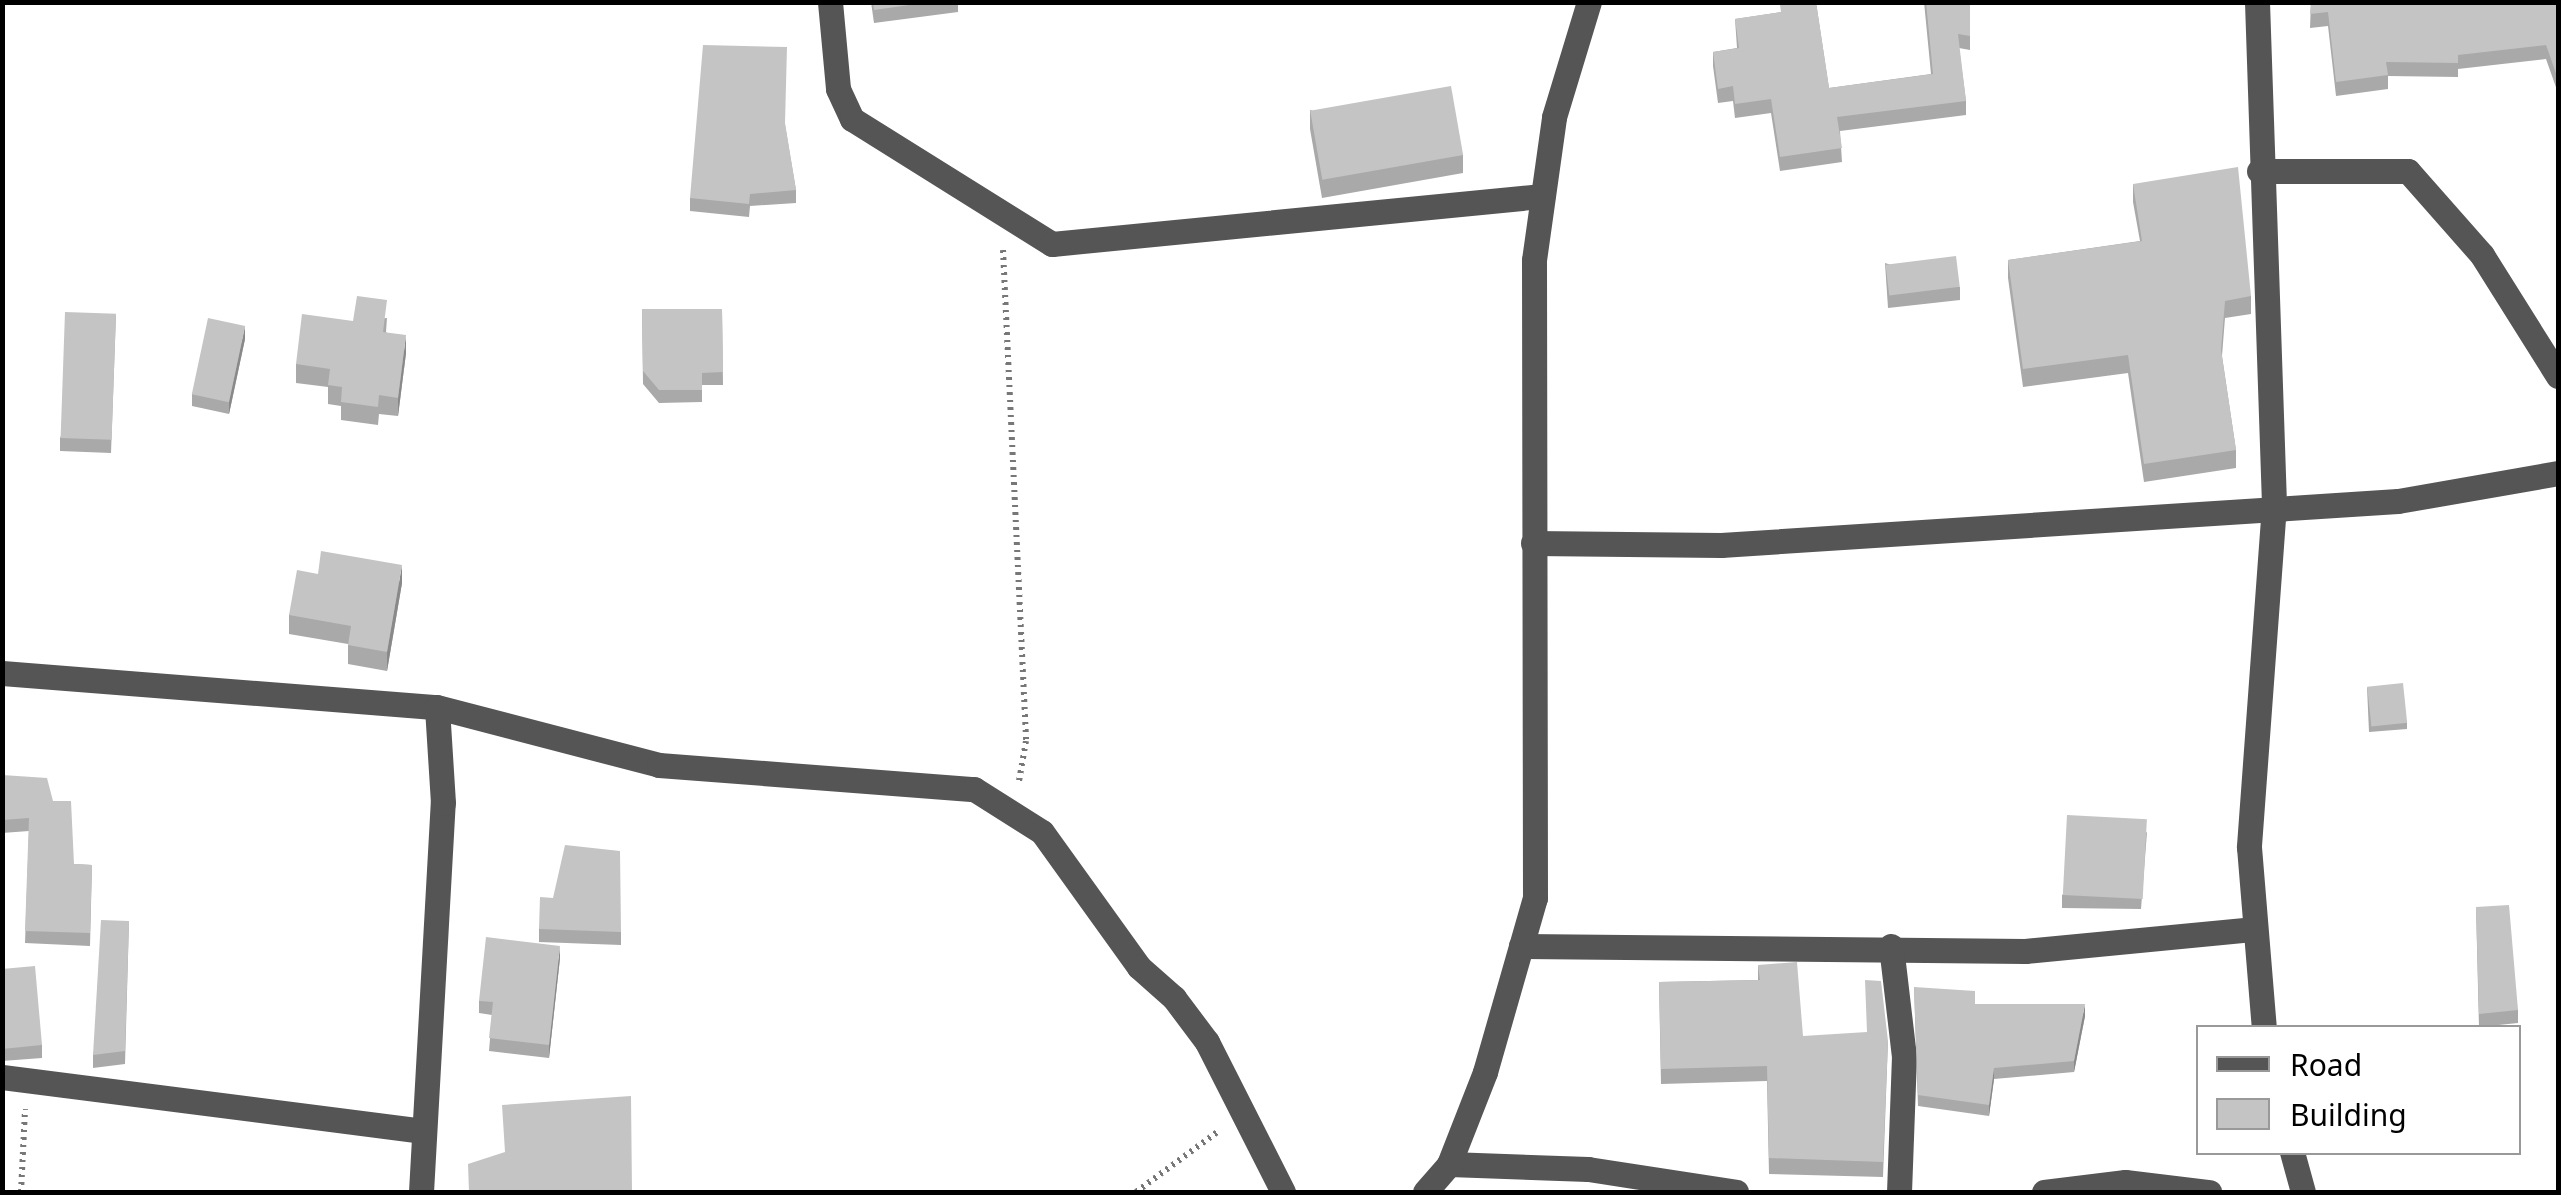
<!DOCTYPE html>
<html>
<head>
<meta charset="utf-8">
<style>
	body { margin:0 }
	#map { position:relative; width:2561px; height:1195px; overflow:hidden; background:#fff; font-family:"Noto Sans",sans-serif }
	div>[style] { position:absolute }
	.path>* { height:6px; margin-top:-3px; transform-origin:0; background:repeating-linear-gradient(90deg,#777 0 2.5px,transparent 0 7.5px) }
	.minor>* { height:25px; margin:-12.5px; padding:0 12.5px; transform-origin:12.5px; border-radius:12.5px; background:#555 }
	.wall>* { inset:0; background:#a9a9a9 }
	.shaded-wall>* { inset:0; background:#898989 }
	.building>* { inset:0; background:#c4c4c4; transform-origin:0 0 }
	span { translate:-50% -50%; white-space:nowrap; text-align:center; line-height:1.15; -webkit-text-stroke:8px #fff; paint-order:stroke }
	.frame { position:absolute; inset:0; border:5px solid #000; pointer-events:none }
	.legend { position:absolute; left:2196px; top:1025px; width:325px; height:130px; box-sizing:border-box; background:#fff; border:2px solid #999; margin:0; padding:12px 18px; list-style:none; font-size:30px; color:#000 }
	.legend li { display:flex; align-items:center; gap:20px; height:50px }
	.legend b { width:50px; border:2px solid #999 }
</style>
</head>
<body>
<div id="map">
	<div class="path">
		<i style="left:1003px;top:250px;width:492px;rotate:87.3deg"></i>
		<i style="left:1026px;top:741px;width:41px;rotate:99.9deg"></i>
		<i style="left:21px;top:1192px;width:83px;rotate:-87.2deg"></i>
		<i style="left:1136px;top:1192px;width:104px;rotate:-36.4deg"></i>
	</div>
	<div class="minor">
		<i style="left:830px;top:2px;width:87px;rotate:84.7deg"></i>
		<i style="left:838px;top:89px;width:33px;rotate:65deg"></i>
		<i style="left:852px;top:119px;width:236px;rotate:32deg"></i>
		<i style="left:1052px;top:244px;width:493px;rotate:-5.6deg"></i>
		<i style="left:2257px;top:2px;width:503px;rotate:88.06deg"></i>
		<i style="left:2274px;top:505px;width:343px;rotate:94.2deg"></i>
		<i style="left:2249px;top:847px;width:182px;rotate:85.3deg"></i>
		<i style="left:2259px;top:171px;width:149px"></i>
		<i style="left:2408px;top:171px;width:112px;rotate:48.6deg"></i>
		<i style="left:2482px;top:255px;width:143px;rotate:57.9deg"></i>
		<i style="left:1533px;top:543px;width:188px;rotate:0.6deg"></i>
		<i style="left:1721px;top:545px;width:678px;rotate:-3.72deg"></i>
		<i style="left:2398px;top:501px;width:162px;rotate:-9.9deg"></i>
		<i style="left:2px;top:673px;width:436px;rotate:4.5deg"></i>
		<i style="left:437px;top:707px;width:229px;rotate:14.6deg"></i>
		<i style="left:659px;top:765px;width:316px;rotate:4.4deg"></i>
		<i style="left:974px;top:789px;width:80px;rotate:32.3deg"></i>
		<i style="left:1042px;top:832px;width:166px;rotate:54.3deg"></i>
		<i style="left:1139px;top:967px;width:47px;rotate:41.5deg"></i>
		<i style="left:1174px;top:998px;width:55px;rotate:53.1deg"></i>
		<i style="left:1207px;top:1042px;width:168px;rotate:63.1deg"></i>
		<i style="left:1521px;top:946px;width:504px;rotate:0.57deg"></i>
		<i style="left:2025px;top:951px;width:231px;rotate:-5.5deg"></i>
		<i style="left:1891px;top:946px;width:111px;rotate:83.3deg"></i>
		<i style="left:1904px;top:1056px;width:136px;rotate:92.1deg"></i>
		<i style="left:2px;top:1077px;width:425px;rotate:7.3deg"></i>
		<i style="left:2292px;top:1152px;width:41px;rotate:74.6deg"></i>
		<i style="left:1449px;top:1164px;width:139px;rotate:2.1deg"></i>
		<i style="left:1588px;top:1169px;width:150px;rotate:8.8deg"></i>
		<i style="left:421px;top:1192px;width:390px;rotate:-86.8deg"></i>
		<i style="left:443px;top:803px;width:96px;rotate:-93.6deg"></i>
		<i style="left:1425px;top:1192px;width:37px;rotate:-49deg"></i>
		<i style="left:1449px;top:1164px;width:99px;rotate:-68.6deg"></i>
		<i style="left:1485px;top:1072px;width:181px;rotate:-74deg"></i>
		<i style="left:1535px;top:898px;width:638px;rotate:-90.09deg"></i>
		<i style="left:1534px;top:260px;width:144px;rotate:-82deg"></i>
		<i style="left:1554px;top:117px;width:120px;rotate:-73.1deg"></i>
		<i style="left:2044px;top:1192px;width:82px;rotate:-7deg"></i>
		<i style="left:2125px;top:1182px;width:85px;rotate:6.8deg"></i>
	</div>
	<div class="wall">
		<i style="clip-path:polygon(871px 2px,958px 2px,958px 12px,874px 23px)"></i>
		<i style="clip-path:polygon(1780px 2px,1816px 2px,1829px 88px,1931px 74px,1924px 2px,1970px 2px,1970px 50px,1959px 48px,1966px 101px,1966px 115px,1840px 131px,1842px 162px,1780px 171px,1771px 113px,1735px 118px,1733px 101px,1718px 103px,1713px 66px,1713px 52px,1737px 48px,1735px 19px,1781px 12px)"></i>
		<i style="clip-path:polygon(2311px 2px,2558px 2px,2558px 93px,2546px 59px,2458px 69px,2458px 77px,2388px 76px,2388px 89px,2336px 96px,2328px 26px,2310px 28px)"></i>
		<i style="clip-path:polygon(1310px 110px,1463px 155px,1463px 173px,1322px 198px,1310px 129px)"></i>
		<i style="clip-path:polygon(785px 125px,796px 190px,796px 203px,750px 206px,749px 217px,690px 211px,690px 198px)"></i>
		<i style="clip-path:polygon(2133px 184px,2251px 296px,2251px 314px,2225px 318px,2222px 356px,2236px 450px,2236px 468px,2144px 482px,2128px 373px,2023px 387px,2008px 278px,2008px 260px,2140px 241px,2133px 202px)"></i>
		<i style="clip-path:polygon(1885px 263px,1960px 287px,1960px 300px,1888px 308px)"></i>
		<i style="clip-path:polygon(642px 309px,722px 309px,723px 385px,702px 385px,702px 402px,659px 403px,643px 384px)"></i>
		<i style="clip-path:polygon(116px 314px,111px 453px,60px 451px,60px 438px)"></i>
		<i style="clip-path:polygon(387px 318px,386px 332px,406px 353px,398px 416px,379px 414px,378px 425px,341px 420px,341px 406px,328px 404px,328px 387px,296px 383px,296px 364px,353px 321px)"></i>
		<i style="clip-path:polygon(245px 339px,229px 414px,192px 406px,192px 394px)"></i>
		<i style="clip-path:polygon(318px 574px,402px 583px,387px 671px,348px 664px,348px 644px,289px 634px,289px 615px)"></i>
		<i style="clip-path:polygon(2367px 687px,2407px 723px,2407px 729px,2369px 732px)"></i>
		<i style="clip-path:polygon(2px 775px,53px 801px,74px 864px,92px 865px,90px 946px,25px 943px,29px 831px,2px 833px)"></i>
		<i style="clip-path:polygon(2147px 832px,2141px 909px,2062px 908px,2062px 895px)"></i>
		<i style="clip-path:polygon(553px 898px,621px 932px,621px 945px,539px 942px,539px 929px)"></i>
		<i style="clip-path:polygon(2476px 907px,2518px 1010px,2518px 1023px,2479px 1027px)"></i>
		<i style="clip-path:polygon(129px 921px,125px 1064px,93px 1068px,93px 1055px)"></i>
		<i style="clip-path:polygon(560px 958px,549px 1058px,489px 1051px,492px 1015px,479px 1013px,479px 1001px)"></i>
		<i style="clip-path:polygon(1758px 965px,1803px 1036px,1888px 1041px,1883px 1177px,1769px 1174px,1767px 1081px,1661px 1084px,1659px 982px,1758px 980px)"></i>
		<i style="clip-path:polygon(2px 969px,42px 1045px,42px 1058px,2px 1061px)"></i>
		<i style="clip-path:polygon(1914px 987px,1975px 1004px,2085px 1016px,2074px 1072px,1994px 1079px,1989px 1116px,1918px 1106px)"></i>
	</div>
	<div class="shaded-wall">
		<i style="clip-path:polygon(245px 326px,245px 339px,229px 414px,229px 401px)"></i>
		<i style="clip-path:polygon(406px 335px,406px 353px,398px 416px,398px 398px)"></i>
		<i style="clip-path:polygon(402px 565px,402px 583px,387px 671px,387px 652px)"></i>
		<i style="clip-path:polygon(560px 946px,560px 958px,549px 1058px,549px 1045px)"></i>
		<i style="clip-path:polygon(2085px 1004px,2085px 1016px,2074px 1072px,2074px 1061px)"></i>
		<i style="clip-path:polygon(1994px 1068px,1994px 1079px,1989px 1116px,1989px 1105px)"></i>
	</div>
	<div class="building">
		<i style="clip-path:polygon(873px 2px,931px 2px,874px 10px)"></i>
		<i style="clip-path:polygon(1781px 2px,1816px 2px,1829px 88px,1933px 74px,1926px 2px,1970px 2px,1970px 36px,1958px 34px,1966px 101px,1837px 117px,1842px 148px,1780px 157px,1771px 99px,1735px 104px,1733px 86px,1718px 89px,1713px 52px,1739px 48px,1735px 19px,1781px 12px)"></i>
		<i style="clip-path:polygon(2311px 2px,2558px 2px,2558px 79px,2546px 45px,2458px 55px,2458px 63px,2386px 62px,2388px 75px,2336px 82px,2328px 12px,2310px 14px)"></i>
		<i style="clip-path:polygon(703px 45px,787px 47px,785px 123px,796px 190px,750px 194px,749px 204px,690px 198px)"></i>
		<i style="left:1451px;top:86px;width:70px;height:143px;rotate:80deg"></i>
		<i style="clip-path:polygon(2238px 167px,2251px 296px,2225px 301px,2221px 350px,2236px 450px,2144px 464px,2128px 355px,2023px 369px,2008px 260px,2142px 241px,2133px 184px)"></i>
		<i style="left:1956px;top:256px;width:31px;height:71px;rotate:83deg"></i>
		<i style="clip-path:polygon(357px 296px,387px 300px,383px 332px,406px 335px,398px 398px,379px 395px,378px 407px,341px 402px,342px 387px,328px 385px,330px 369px,296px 364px,302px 314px,353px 321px)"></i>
		<i style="clip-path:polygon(642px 309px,722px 309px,723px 372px,702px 373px,702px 390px,659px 390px,643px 371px)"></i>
		<i style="left:65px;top:312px;width:51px;height:126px;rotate:2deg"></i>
		<i style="left:208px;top:318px;width:38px;height:78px;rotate:12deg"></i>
		<i style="clip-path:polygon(321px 551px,402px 565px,387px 652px,348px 645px,351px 626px,289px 615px,297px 570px,318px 574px)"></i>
		<i style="left:2403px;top:683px;width:40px;height:36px;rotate:84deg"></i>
		<i style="clip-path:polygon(2px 775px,47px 778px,53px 801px,71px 801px,74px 864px,92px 865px,90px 933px,25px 931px,29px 818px,2px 820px)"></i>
		<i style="left:2067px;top:815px;width:80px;height:80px;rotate:3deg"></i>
		<i style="clip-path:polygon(565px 845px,620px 851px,621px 932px,539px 929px,540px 897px,553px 898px)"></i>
		<i style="clip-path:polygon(2509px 905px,2518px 1010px,2479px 1014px,2476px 907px)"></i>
		<i style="clip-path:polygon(101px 920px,129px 921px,125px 1051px,93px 1055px)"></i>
		<i style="clip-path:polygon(486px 937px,560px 946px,549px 1045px,489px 1038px,493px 1002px,479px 1001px)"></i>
		<i style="clip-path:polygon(1797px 962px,1803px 1036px,1867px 1032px,1865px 980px,1881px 981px,1888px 1041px,1883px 1162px,1769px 1158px,1767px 1066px,1661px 1069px,1659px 982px,1760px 980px,1758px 965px)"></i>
		<i style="clip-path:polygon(35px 966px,42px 1045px,2px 1049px,2px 969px)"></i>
		<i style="clip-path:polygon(1914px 987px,1975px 991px,1975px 1004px,2085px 1004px,2074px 1061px,1994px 1068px,1989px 1105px,1918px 1095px)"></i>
		<i style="clip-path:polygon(631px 1096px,632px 1192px,469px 1192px,468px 1164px,505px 1152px,502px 1105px)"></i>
	</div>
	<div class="frame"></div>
	<ul class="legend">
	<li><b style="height:12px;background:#555"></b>Road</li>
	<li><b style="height:28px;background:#c4c4c4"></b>Building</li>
	</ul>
</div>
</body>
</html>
